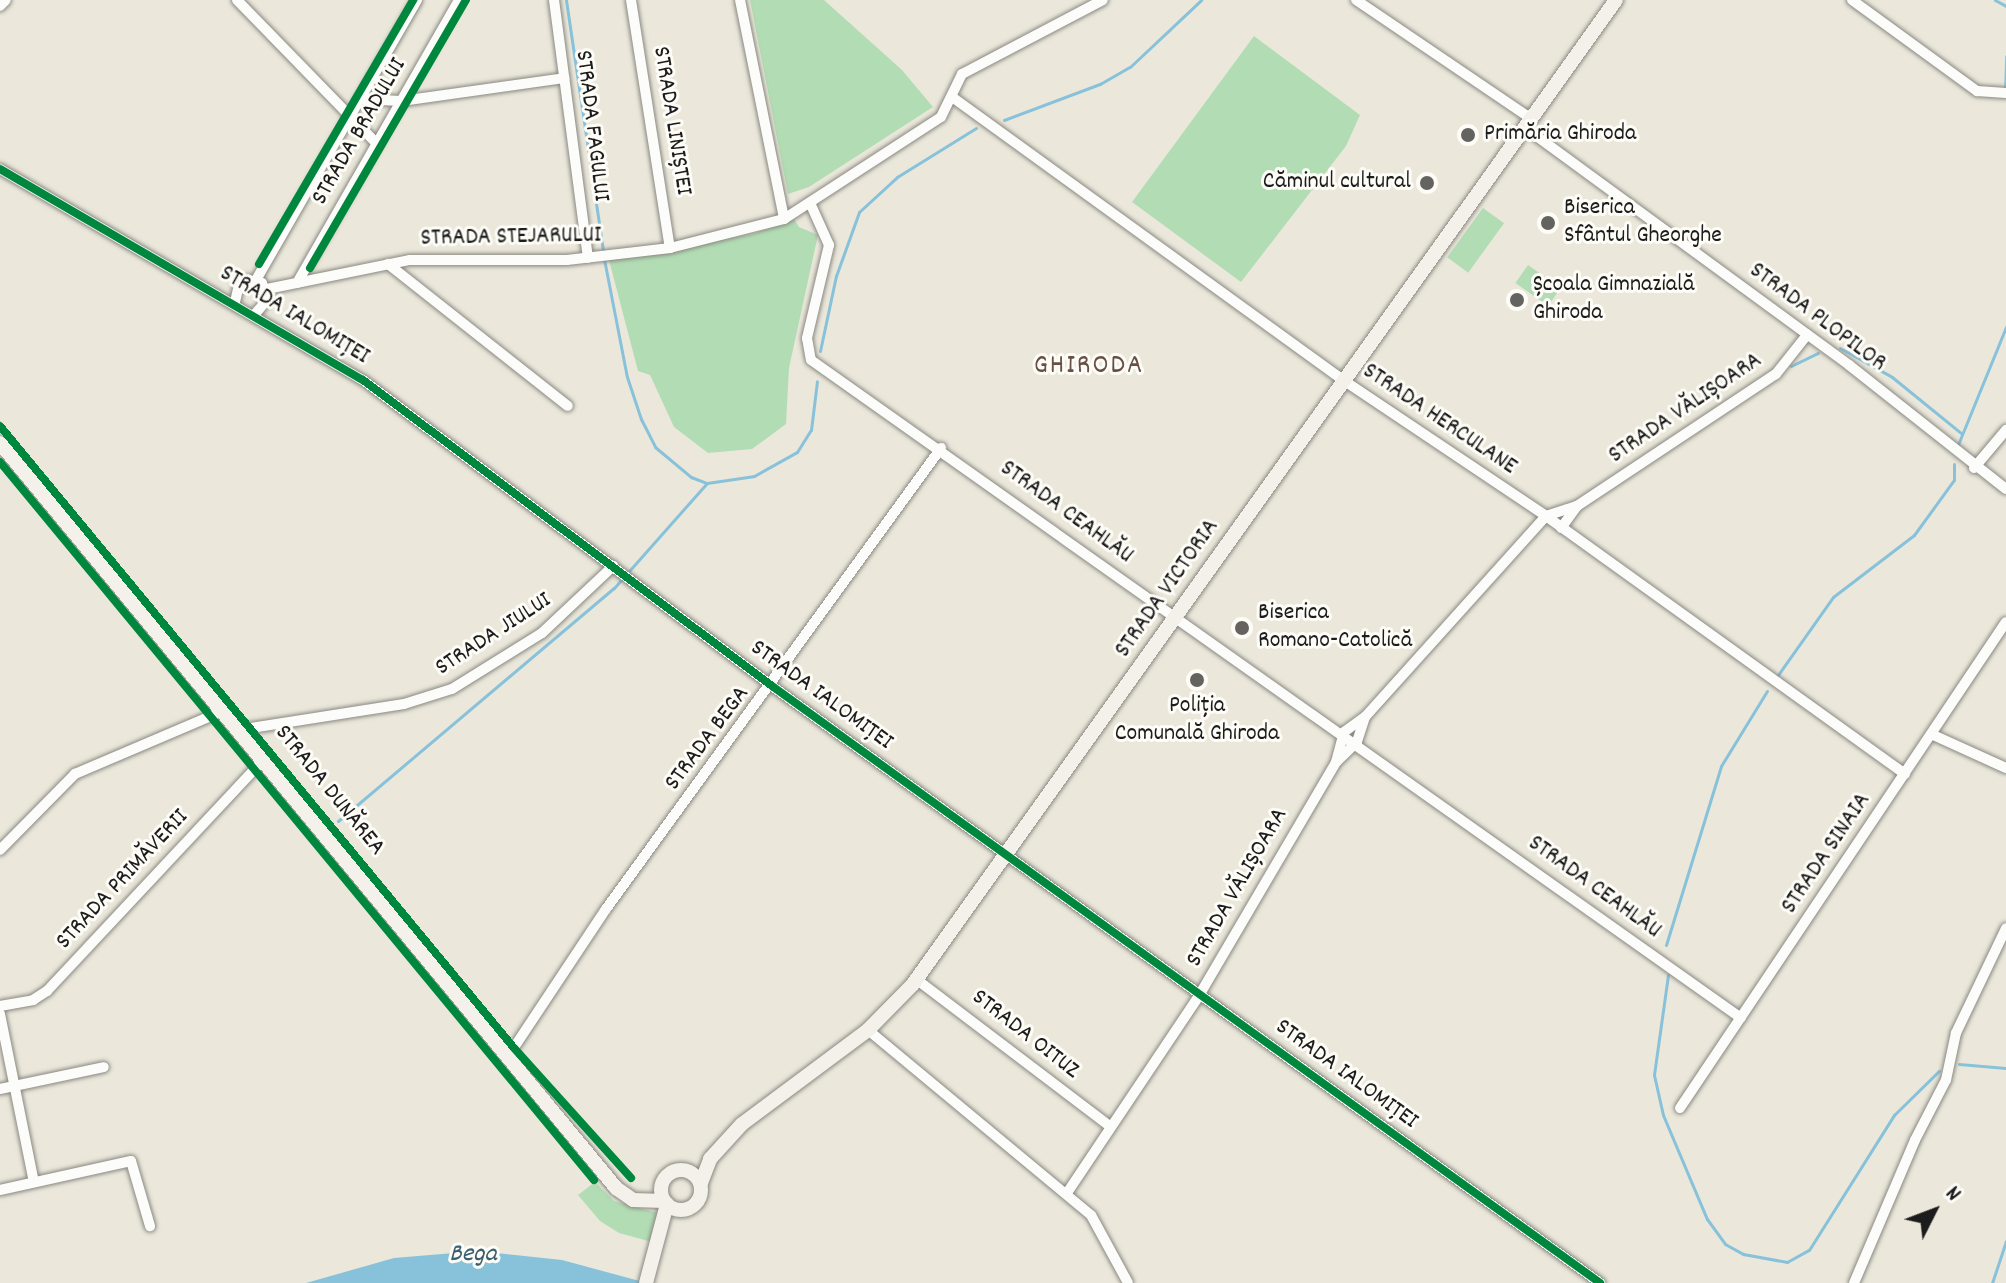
<!DOCTYPE html>
<html>
<head>
<meta charset="utf-8">
<style>
	body { margin:0 }
	#map { position:relative; width:2006px; height:1283px; overflow:hidden; background:#ebe8db; font-family:Dekko,sans-serif }
	div>[style] { position:absolute }
	.green>* { inset:0; background:#b2ddb4; transform-origin:0 0 }
	.water>* { inset:0; background:#88c2da }
	.stream>* { height:3px; margin:-1.5px; padding:0 1.5px; transform-origin:1.5px; border-radius:1.5px; background:#88c2da }
	.roads { filter:drop-shadow(0 0 2px #8a8882) drop-shadow(0 0 2px #8a8882) }
	.street>* { height:10px; margin:-5px; padding:0 5px; transform-origin:5px; border-radius:5px; background:#fcfcfa }
	.secondary>* { height:14px; margin:-7px; padding:0 7px; transform-origin:7px; border-radius:7px; background:#f4f1eb }
	.secondary>.ring { margin:-7px; padding:0; box-sizing:content-box; background:none; border:14px solid #f4f1eb; border-radius:50% }
	.cycleway>* { height:8px; margin:-4px; padding:0 4px; transform-origin:4px; border-radius:4px; background:#00873e }
	.dots>* { width:22px; height:22px; translate:-50% -50%; box-sizing:border-box; border:4px solid #fdfcf7; border-radius:50% }
	span { translate:-50% -50%; white-space:nowrap; text-align:center; line-height:1.15; -webkit-text-stroke:6px #fdfcf7; paint-order:stroke }
	.street-label { font-size:24px; color:#1c1c1c }
	.poi-label { font-size:24px; color:#1c1c1c }
	.left { translate:0 -50%; text-align:left }
	.right { translate:-100% -50%; text-align:right }
	.water-label { font-size:26px; color:#396071; font-style:italic }
	.quarter-label { font-size:28px; color:#674f45; letter-spacing:2px }
	.north { position:absolute; left:1894px; top:1171px; width:80px; height:80px; -webkit-text-stroke:6px #fdfcf7; paint-order:stroke; rotate:48deg; font-size:22px; font-weight:700; line-height:32px; text-align:center; color:#1c1c1c }
	.north::after { content:''; display:block; margin:auto; width:28px; height:36px; background:#1c1c1c; clip-path:polygon(50% 0,100% 100%,50% 72%,0 100%) }
</style>
</head>
<body>
<div id="map">
	<div class="green">
		<i style="clip-path:polygon(750px 0,824px 0,902px 70px,933px 107px,809px 187px,788px 194px)"></i>
		<i style="clip-path:polygon(1254px 36px,1360px 115px,1346px 146px,1241px 282px,1132px 202px)"></i>
		<i style="left:1483px;top:208px;width:26px;height:61px;rotate:36deg"></i>
		<i style="clip-path:polygon(794px 219px,799px 227px,818px 235px,789px 368px,786px 424px,752px 449px,708px 453px,674px 427px,650px 375px,638px 371px,609px 260px,753px 234px)"></i>
		<i style="left:1528px;top:265px;width:40px;height:22px;rotate:35deg"></i>
		<i style="clip-path:polygon(595px 1182px,614px 1201px,658px 1213px,652px 1242px,619px 1233px,600px 1221px,578px 1195px)"></i>
	</div>
	<div class="water">
		<i style="clip-path:polygon(478px 1251px,562px 1260px,647px 1283px,306px 1283px,394px 1258px)"></i>
	</div>
	<div class="stream">
		<i style="left:566px;top:0;width:255px;rotate:81.6deg"></i>
		<i style="left:1995px;top:0;width:13px;rotate:29deg"></i>
		<i style="left:2005px;top:91px;width:35px;rotate:-88deg"></i>
		<i style="left:1004px;top:120px;width:103px;rotate:-20.6deg"></i>
		<i style="left:1100px;top:84px;width:34px;rotate:-30deg"></i>
		<i style="left:1130px;top:67px;width:98px;rotate:-43.3deg"></i>
		<i style="left:604px;top:259px;width:120px;rotate:79deg"></i>
		<i style="left:627px;top:377px;width:44px;rotate:71.6deg"></i>
		<i style="left:641px;top:419px;width:31px;rotate:63deg"></i>
		<i style="left:655px;top:447px;width:47px;rotate:39.8deg"></i>
		<i style="left:691px;top:477px;width:17px;rotate:21deg"></i>
		<i style="left:707px;top:483px;width:48px;rotate:-8.5deg"></i>
		<i style="left:754px;top:476px;width:49px;rotate:-29.2deg"></i>
		<i style="left:797px;top:452px;width:26px;rotate:-58deg"></i>
		<i style="left:811px;top:430px;width:49px;rotate:-83deg"></i>
		<i style="left:1840px;top:348px;width:60px;rotate:29.1deg"></i>
		<i style="left:1892px;top:377px;width:89px;rotate:39.1deg"></i>
		<i style="left:820px;top:351px;width:77px;rotate:-78deg"></i>
		<i style="left:836px;top:276px;width:68px;rotate:-70.2deg"></i>
		<i style="left:859px;top:212px;width:52px;rotate:-42.6deg"></i>
		<i style="left:897px;top:177px;width:93px;rotate:-31.8deg"></i>
		<i style="left:1791px;top:366px;width:30px;rotate:-26deg"></i>
		<i style="left:1957px;top:447px;width:130px;rotate:-67.8deg"></i>
		<i style="left:1778px;top:675px;width:95px;rotate:-54.8deg"></i>
		<i style="left:1833px;top:597px;width:102px;rotate:-37.4deg"></i>
		<i style="left:1914px;top:535px;width:68px;rotate:-54deg"></i>
		<i style="left:1954px;top:480px;width:16px;rotate:-90deg"></i>
		<i style="left:1344px;top:748px;width:24px;rotate:-57deg"></i>
		<i style="left:338px;top:821px;width:361px;rotate:-40.2deg"></i>
		<i style="left:614px;top:588px;width:139px;rotate:-48.5deg"></i>
		<i style="left:1666px;top:945px;width:187px;rotate:-72.9deg"></i>
		<i style="left:1721px;top:766px;width:88px;rotate:-58.5deg"></i>
		<i style="left:1668px;top:975px;width:101px;rotate:98deg"></i>
		<i style="left:1654px;top:1075px;width:41px;rotate:77.3deg"></i>
		<i style="left:1663px;top:1115px;width:113px;rotate:67.1deg"></i>
		<i style="left:1707px;top:1219px;width:31px;rotate:54deg"></i>
		<i style="left:1725px;top:1244px;width:21px;rotate:29deg"></i>
		<i style="left:1743px;top:1254px;width:45px;rotate:10.3deg"></i>
		<i style="left:1787px;top:1262px;width:25px;rotate:-29deg"></i>
		<i style="left:1809px;top:1250px;width:160px;rotate:-57.8deg"></i>
		<i style="left:1894px;top:1115px;width:63px;rotate:-44.4deg"></i>
		<i style="left:1959px;top:1064px;width:47px;rotate:4.9deg"></i>
		<i style="left:1992px;top:1283px;width:44px;rotate:-71.6deg"></i>
	</div>
	<div class="roads">
		<div class="street">
			<i style="left:237px;top:0;width:201px;rotate:45.8deg"></i>
			<i style="left:554px;top:0;width:260px;rotate:82.5deg"></i>
			<i style="left:631px;top:0;width:251px;rotate:81.1deg"></i>
			<i style="left:740px;top:0;width:223px;rotate:78.6deg"></i>
			<i style="left:1356px;top:0;width:210px;rotate:34.1deg"></i>
			<i style="left:1852px;top:0;width:155px;rotate:36.1deg"></i>
			<i style="left:1977px;top:91px;width:29px;rotate:4deg"></i>
			<i style="left:0;top:6px;width:8px;rotate:-45deg"></i>
			<i style="left:952px;top:97px;width:483px;rotate:35.9deg"></i>
			<i style="left:1343px;top:380px;width:244px;rotate:33.8deg"></i>
			<i style="left:1546px;top:516px;width:442px;rotate:35.7deg"></i>
			<i style="left:360px;top:99px;width:41px;rotate:2.8deg"></i>
			<i style="left:401px;top:101px;width:165px;rotate:-8deg"></i>
			<i style="left:1524px;top:127px;width:403px;rotate:36.2deg"></i>
			<i style="left:1849px;top:365px;width:200px;rotate:38.3deg"></i>
			<i style="left:0;top:169px;width:420px;rotate:30.2deg"></i>
			<i style="left:363px;top:380px;width:511px;rotate:36.8deg"></i>
			<i style="left:772px;top:686px;width:1021px;rotate:35.79deg"></i>
			<i style="left:811px;top:205px;width:44px;rotate:65.8deg"></i>
			<i style="left:829px;top:245px;width:96px;rotate:103.3deg"></i>
			<i style="left:807px;top:338px;width:22px;rotate:80deg"></i>
			<i style="left:811px;top:360px;width:1139px;rotate:35.28deg"></i>
			<i style="left:388px;top:264px;width:229px;rotate:38.3deg"></i>
			<i style="left:256px;top:280px;width:323px;rotate:-60.1deg"></i>
			<i style="left:297px;top:283px;width:326px;rotate:-60.2deg"></i>
			<i style="left:267px;top:289px;width:146px;rotate:-11.5deg"></i>
			<i style="left:410px;top:260px;width:157px"></i>
			<i style="left:567px;top:260px;width:104px;rotate:-6.6deg"></i>
			<i style="left:670px;top:248px;width:118px;rotate:-14.3deg"></i>
			<i style="left:784px;top:219px;width:187px;rotate:-33deg"></i>
			<i style="left:941px;top:117px;width:48px;rotate:-64deg"></i>
			<i style="left:962px;top:74px;width:159px;rotate:-27.7deg"></i>
			<i style="left:235px;top:302px;width:17px;rotate:-77deg"></i>
			<i style="left:239px;top:285px;width:9px;rotate:-32deg"></i>
			<i style="left:247px;top:280px;width:15px;rotate:11deg"></i>
			<i style="left:262px;top:283px;width:17px;rotate:69deg"></i>
			<i style="left:268px;top:299px;width:20px;rotate:131deg"></i>
			<i style="left:1974px;top:468px;width:50px;rotate:-49.9deg"></i>
			<i style="left:1577px;top:506px;width:239px;rotate:-33.6deg"></i>
			<i style="left:1776px;top:374px;width:50px;rotate:-51.5deg"></i>
			<i style="left:1365px;top:717px;width:26px;rotate:108deg"></i>
			<i style="left:1357px;top:742px;width:29px;rotate:136deg"></i>
			<i style="left:1336px;top:762px;width:31px;rotate:-75deg"></i>
			<i style="left:1344px;top:732px;width:26px;rotate:-36deg"></i>
			<i style="left:1365px;top:717px;width:270px;rotate:-48deg"></i>
			<i style="left:1546px;top:516px;width:33px;rotate:-18deg"></i>
			<i style="left:1577px;top:506px;width:27px;rotate:126deg"></i>
			<i style="left:238px;top:730px;width:168px;rotate:-8.9deg"></i>
			<i style="left:404px;top:704px;width:50px;rotate:-17.4deg"></i>
			<i style="left:452px;top:689px;width:106px;rotate:-31.9deg"></i>
			<i style="left:542px;top:633px;width:98px;rotate:-43.3deg"></i>
			<i style="left:1931px;top:734px;width:82px;rotate:24.4deg"></i>
			<i style="left:0;top:850px;width:107px;rotate:-45.4deg"></i>
			<i style="left:75px;top:774px;width:161px;rotate:-23.1deg"></i>
			<i style="left:916px;top:979px;width:241px;rotate:37.2deg"></i>
			<i style="left:0;top:1006px;width:34px;rotate:-10deg"></i>
			<i style="left:33px;top:1000px;width:17px;rotate:-33deg"></i>
			<i style="left:47px;top:991px;width:316px;rotate:-46.9deg"></i>
			<i style="left:0;top:1014px;width:171px;rotate:78.6deg"></i>
			<i style="left:868px;top:1030px;width:290px;rotate:39.7deg"></i>
			<i style="left:1091px;top:1215px;width:77px;rotate:61.4deg"></i>
			<i style="left:509px;top:1055px;width:175px;rotate:-56.4deg"></i>
			<i style="left:606px;top:909px;width:570px;rotate:-53.99deg"></i>
			<i style="left:0;top:1089px;width:106px;rotate:-11.9deg"></i>
			<i style="left:1680px;top:1108px;width:585px;rotate:-56.15deg"></i>
			<i style="left:0;top:1190px;width:134px;rotate:-12.5deg"></i>
			<i style="left:131px;top:1161px;width:68px;rotate:73.7deg"></i>
			<i style="left:1067px;top:1193px;width:239px;rotate:-56.2deg"></i>
			<i style="left:1200px;top:994px;width:269px;rotate:-59.6deg"></i>
			<i style="left:1854px;top:1283px;width:155px;rotate:-66.9deg"></i>
			<i style="left:1915px;top:1140px;width:68px;rotate:-62.7deg"></i>
			<i style="left:1946px;top:1080px;width:48px;rotate:-78deg"></i>
			<i style="left:1956px;top:1033px;width:116px;rotate:-64.5deg"></i>
		</div>
		<div class="secondary">
			<i style="left:0;top:443px;width:967px;rotate:50.41deg"></i>
			<i style="left:616px;top:1188px;width:21px;rotate:35deg"></i>
			<i style="left:633px;top:1200px;width:31px;rotate:2deg"></i>
			<i class="ring" style="left:661px;top:1170px;width:26px;height:26px"></i>
			<i style="left:701px;top:1183px;width:26px;rotate:-69deg"></i>
			<i style="left:710px;top:1159px;width:47px;rotate:-47.6deg"></i>
			<i style="left:742px;top:1124px;width:157px;rotate:-36.7deg"></i>
			<i style="left:868px;top:1030px;width:64px;rotate:-45.6deg"></i>
			<i style="left:913px;top:984px;width:1209px;rotate:-54.46deg"></i>
			<i style="left:646px;top:1283px;width:82px;rotate:-75.1deg"></i>
		</div>
	</div>
	<div class="cycleway">
		<i style="left:0;top:169px;width:420px;rotate:30.2deg"></i>
		<i style="left:363px;top:380px;width:511px;rotate:36.8deg"></i>
		<i style="left:772px;top:686px;width:1021px;rotate:35.79deg"></i>
		<i style="left:259px;top:264px;width:306px;rotate:-59.7deg"></i>
		<i style="left:310px;top:268px;width:310px;rotate:-59.8deg"></i>
		<i style="left:0;top:426px;width:807px;rotate:50.43deg"></i>
		<i style="left:514px;top:1048px;width:175px;rotate:48deg"></i>
		<i style="left:0;top:462px;width:932px;rotate:50.4deg"></i>
	</div>
	<div class="dots">
		<i style="left:1468px;top:135px;background:#64635f"></i>
		<i style="left:1427px;top:183px;background:#64635f"></i>
		<i style="left:1548px;top:223px;background:#64635f"></i>
		<i style="left:1517px;top:300px;background:#64635f"></i>
		<i style="left:1242px;top:628px;background:#64635f"></i>
		<i style="left:1197px;top:680px;background:#64635f"></i>
	</div>
	<div class="street-label">
		<span style="left:671px;top:121px;rotate:81deg">STRADA LINIȘTEI</span>
		<span style="left:591px;top:126px;rotate:83deg">STRADA FAGULUI</span>
		<span style="left:360px;top:132px;rotate:-60deg">STRADA BRADULUI</span>
		<span style="left:511px;top:238px;rotate:-1deg">STRADA STEJARULUI</span>
		<span style="left:294px;top:316px;rotate:31deg">STRADA IALOMIȚEI</span>
		<span style="left:1817px;top:318px;rotate:37deg">STRADA PLOPILOR</span>
		<span style="left:1686px;top:409px;rotate:-34deg">STRADA VĂLIȘOARA</span>
		<span style="left:1439px;top:420px;rotate:34deg">STRADA HERCULANE</span>
		<span style="left:1066px;top:513px;rotate:36deg">STRADA CEAHLĂU</span>
		<span style="left:1168px;top:589px;rotate:-55deg">STRADA VICTORIA</span>
		<span style="left:494px;top:635px;rotate:-33deg">STRADA JIULUI</span>
		<span style="left:821px;top:696px;rotate:36deg">STRADA IALOMIȚEI</span>
		<span style="left:708px;top:739px;rotate:-53deg">STRADA BEGA</span>
		<span style="left:329px;top:791px;rotate:51deg">STRADA DUNĂREA</span>
		<span style="left:1827px;top:854px;rotate:-56deg">STRADA SINAIA</span>
		<span style="left:123px;top:880px;rotate:-47deg">STRADA PRIMĂVERII</span>
		<span style="left:1238px;top:888px;rotate:-60deg">STRADA VĂLIȘOARA</span>
		<span style="left:1594px;top:888px;rotate:36deg">STRADA CEAHLĂU</span>
		<span style="left:1025px;top:1035px;rotate:38deg">STRADA OITUZ</span>
		<span style="left:1346px;top:1075px;rotate:36deg">STRADA IALOMIȚEI</span>
	</div>
	<div class="poi-label">
		<span class="left" style="left:1484px;top:135px">Primăria Ghiroda</span>
		<span class="right" style="left:1411px;top:183px">Căminul cultural</span>
		<span class="left" style="left:1564px;top:223px">Biserica<br>Sfântul Gheorghe</span>
		<span class="left" style="left:1533px;top:300px">Școala Gimnazială<br>Ghiroda</span>
		<span class="left" style="left:1258px;top:628px">Biserica<br>Romano-Catolică</span>
		<span style="left:1197px;top:721px">Poliția<br>Comunală Ghiroda</span>
	</div>
	<div class="water-label">
		<span style="left:473px;top:1255px">Bega</span>
	</div>
	<div class="quarter-label">
		<span style="left:1089px;top:367px">GHIRODA</span>
	</div>
	<div class="north">N</div>
</div>
</body>
</html>
